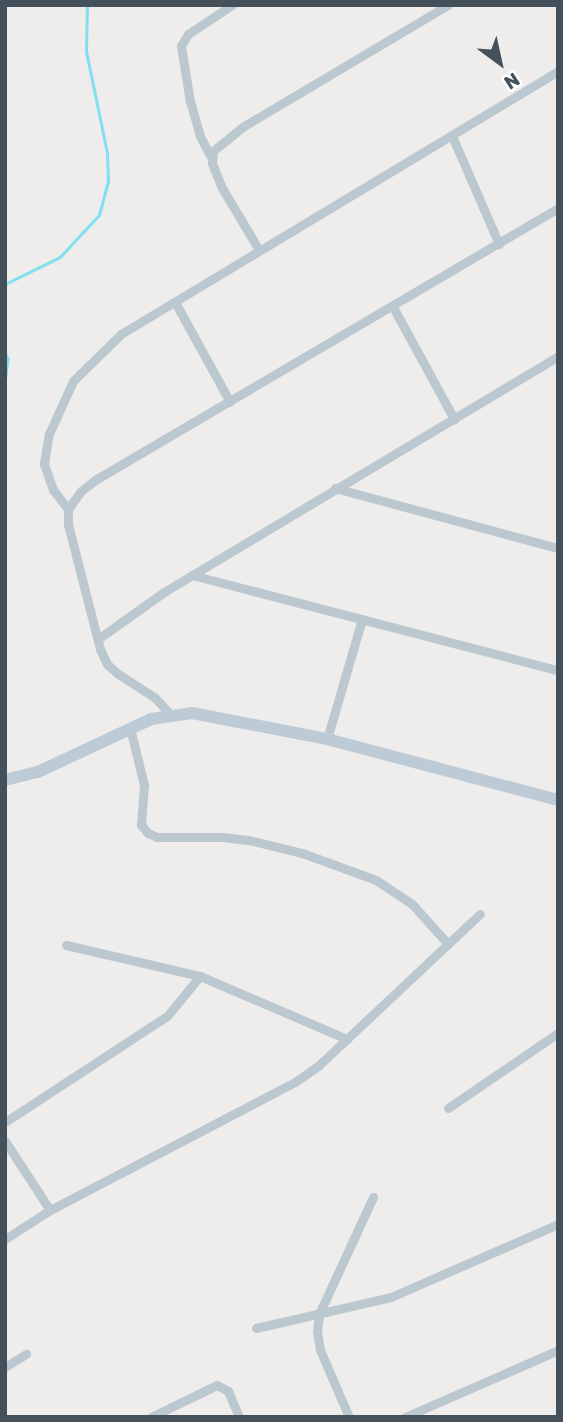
<!DOCTYPE html>
<html>
<head>
<meta charset="utf-8">
<style>
	body { margin:0 }
	#map { position:relative; width:563px; height:1422px; overflow:hidden; background:#efecec; font-family:Rubik,sans-serif }
	div>[style] { position:absolute }
	.stream>* { height:2.5px; margin:-1.25px; padding:0 1.25px; transform-origin:1.25px; border-radius:1.25px; background:#81e0f0 }
	.street>* { height:9px; margin:-4.5px; padding:0 4.5px; transform-origin:4.5px; border-radius:4.5px; background:#bcc8d0 }
	.secondary>* { height:12px; margin:-6px; padding:0 6px; transform-origin:6px; border-radius:6px; background:#bdcbd7 }
	span { translate:-50% -50%; white-space:nowrap; text-align:center; line-height:1.15; -webkit-text-stroke:7px #fff; paint-order:stroke }
	.frame { position:absolute; inset:0; border:7px solid #44515a; pointer-events:none }
	.north { position:absolute; left:465px; top:28px; width:70px; height:70px; -webkit-text-stroke:5px #fff; paint-order:stroke; rotate:147deg; font-size:19px; font-weight:700; line-height:28px; text-align:center; color:#44515a }
	.north::after { content:''; display:block; margin:auto; width:24px; height:32px; background:#44515a; clip-path:polygon(50% 0,100% 100%,50% 72%,0 100%) }
</style>
</head>
<body>
<div id="map">
	<div class="stream">
		<i style="left:5px;top:284px;width:61px;rotate:-26.1deg"></i>
		<i style="left:60px;top:257px;width:57px;rotate:-47.1deg"></i>
		<i style="left:99px;top:215px;width:34px;rotate:-75deg"></i>
		<i style="left:108px;top:182px;width:29px;rotate:-92deg"></i>
		<i style="left:107px;top:153px;width:103px;rotate:-101.7deg"></i>
		<i style="left:86px;top:52px;width:47px;rotate:-88.8deg"></i>
		<i style="left:5px;top:351px;width:9px;rotate:69deg"></i>
		<i style="left:8px;top:359px;width:24px;rotate:97deg"></i>
	</div>
	<div class="street">
		<i style="left:452px;top:136px;width:118px;rotate:66.5deg"></i>
		<i style="left:211px;top:157px;width:24px;rotate:-118deg"></i>
		<i style="left:200px;top:136px;width:35px;rotate:-106deg"></i>
		<i style="left:190px;top:102px;width:57px;rotate:-99.1deg"></i>
		<i style="left:181px;top:46px;width:14px;rotate:-60deg"></i>
		<i style="left:188px;top:34px;width:53px;rotate:-33.4deg"></i>
		<i style="left:259px;top:250px;width:72px;rotate:-120.8deg"></i>
		<i style="left:222px;top:188px;width:27px;rotate:-112deg"></i>
		<i style="left:212px;top:163px;width:12px;rotate:-85deg"></i>
		<i style="left:213px;top:151px;width:40px;rotate:-39deg"></i>
		<i style="left:244px;top:126px;width:237px;rotate:-30.7deg"></i>
		<i style="left:175px;top:302px;width:114px;rotate:61.2deg"></i>
		<i style="left:393px;top:307px;width:128px;rotate:61.4deg"></i>
		<i style="left:335px;top:488px;width:231px;rotate:15.1deg"></i>
		<i style="left:68px;top:509px;width:24px;rotate:-128deg"></i>
		<i style="left:53px;top:490px;width:28px;rotate:-109deg"></i>
		<i style="left:44px;top:464px;width:30px;rotate:-81deg"></i>
		<i style="left:49px;top:434px;width:58px;rotate:-65.6deg"></i>
		<i style="left:73px;top:381px;width:67px;rotate:-44.4deg"></i>
		<i style="left:121px;top:334px;width:510px;rotate:-31.04deg"></i>
		<i style="left:192px;top:575px;width:378px;rotate:14.6deg"></i>
		<i style="left:98px;top:639px;width:81px;rotate:-35.5deg"></i>
		<i style="left:164px;top:592px;width:459px;rotate:-30.9deg"></i>
		<i style="left:170px;top:714px;width:23px;rotate:-133deg"></i>
		<i style="left:154px;top:697px;width:43px;rotate:-147.4deg"></i>
		<i style="left:118px;top:674px;width:15px;rotate:-138deg"></i>
		<i style="left:107px;top:664px;width:17px;rotate:-115deg"></i>
		<i style="left:100px;top:649px;width:129px;rotate:-104.4deg"></i>
		<i style="left:68px;top:524px;width:15px;rotate:-90deg"></i>
		<i style="left:68px;top:509px;width:22px;rotate:-54deg"></i>
		<i style="left:81px;top:491px;width:18px;rotate:-38deg"></i>
		<i style="left:95px;top:480px;width:537px;rotate:-30.43deg"></i>
		<i style="left:130px;top:728px;width:59px;rotate:76.2deg"></i>
		<i style="left:144px;top:785px;width:40px;rotate:94.3deg"></i>
		<i style="left:141px;top:825px;width:11px;rotate:49deg"></i>
		<i style="left:148px;top:833px;width:10px;rotate:24deg"></i>
		<i style="left:157px;top:837px;width:66px"></i>
		<i style="left:223px;top:837px;width:26px;rotate:7deg"></i>
		<i style="left:249px;top:840px;width:55px;rotate:13.8deg"></i>
		<i style="left:302px;top:853px;width:79px;rotate:20deg"></i>
		<i style="left:376px;top:880px;width:43px;rotate:33.7deg"></i>
		<i style="left:412px;top:904px;width:54px;rotate:48deg"></i>
		<i style="left:327px;top:739px;width:125px;rotate:-73.7deg"></i>
		<i style="left:66px;top:945px;width:138px;rotate:13deg"></i>
		<i style="left:200px;top:976px;width:160px;rotate:23.2deg"></i>
		<i style="left:448px;top:1108px;width:133px;rotate:-34.3deg"></i>
		<i style="left:5px;top:1122px;width:194px;rotate:-33.2deg"></i>
		<i style="left:167px;top:1016px;width:52px;rotate:-50.5deg"></i>
		<i style="left:5px;top:1141px;width:82px;rotate:56.9deg"></i>
		<i style="left:5px;top:1239px;width:54px;rotate:-32.8deg"></i>
		<i style="left:50px;top:1210px;width:276px;rotate:-27.6deg"></i>
		<i style="left:295px;top:1082px;width:28px;rotate:-35deg"></i>
		<i style="left:318px;top:1066px;width:222px;rotate:-43.2deg"></i>
		<i style="left:256px;top:1328px;width:139px;rotate:-12.9deg"></i>
		<i style="left:391px;top:1297px;width:182px;rotate:-23.6deg"></i>
		<i style="left:5px;top:1367px;width:25px;rotate:-32deg"></i>
		<i style="left:151px;top:1417px;width:73px;rotate:-25.9deg"></i>
		<i style="left:217px;top:1385px;width:13px;rotate:29deg"></i>
		<i style="left:228px;top:1391px;width:28px;rotate:67deg"></i>
		<i style="left:349px;top:1417px;width:73px;rotate:-113.4deg"></i>
		<i style="left:320px;top:1350px;width:19px;rotate:-99deg"></i>
		<i style="left:317px;top:1331px;width:17px;rotate:-83deg"></i>
		<i style="left:319px;top:1314px;width:129px;rotate:-65.2deg"></i>
		<i style="left:405px;top:1417px;width:167px;rotate:-23.6deg"></i>
	</div>
	<div class="secondary">
		<i style="left:5px;top:780px;width:34px;rotate:-14deg"></i>
		<i style="left:38px;top:772px;width:125px;rotate:-25.1deg"></i>
		<i style="left:151px;top:719px;width:41px;rotate:-8.3deg"></i>
		<i style="left:192px;top:713px;width:137px;rotate:10.9deg"></i>
		<i style="left:327px;top:739px;width:239px;rotate:14.8deg"></i>
	</div>
	<div class="frame"></div>
	<div class="north">N</div>
</div>
</body>
</html>
